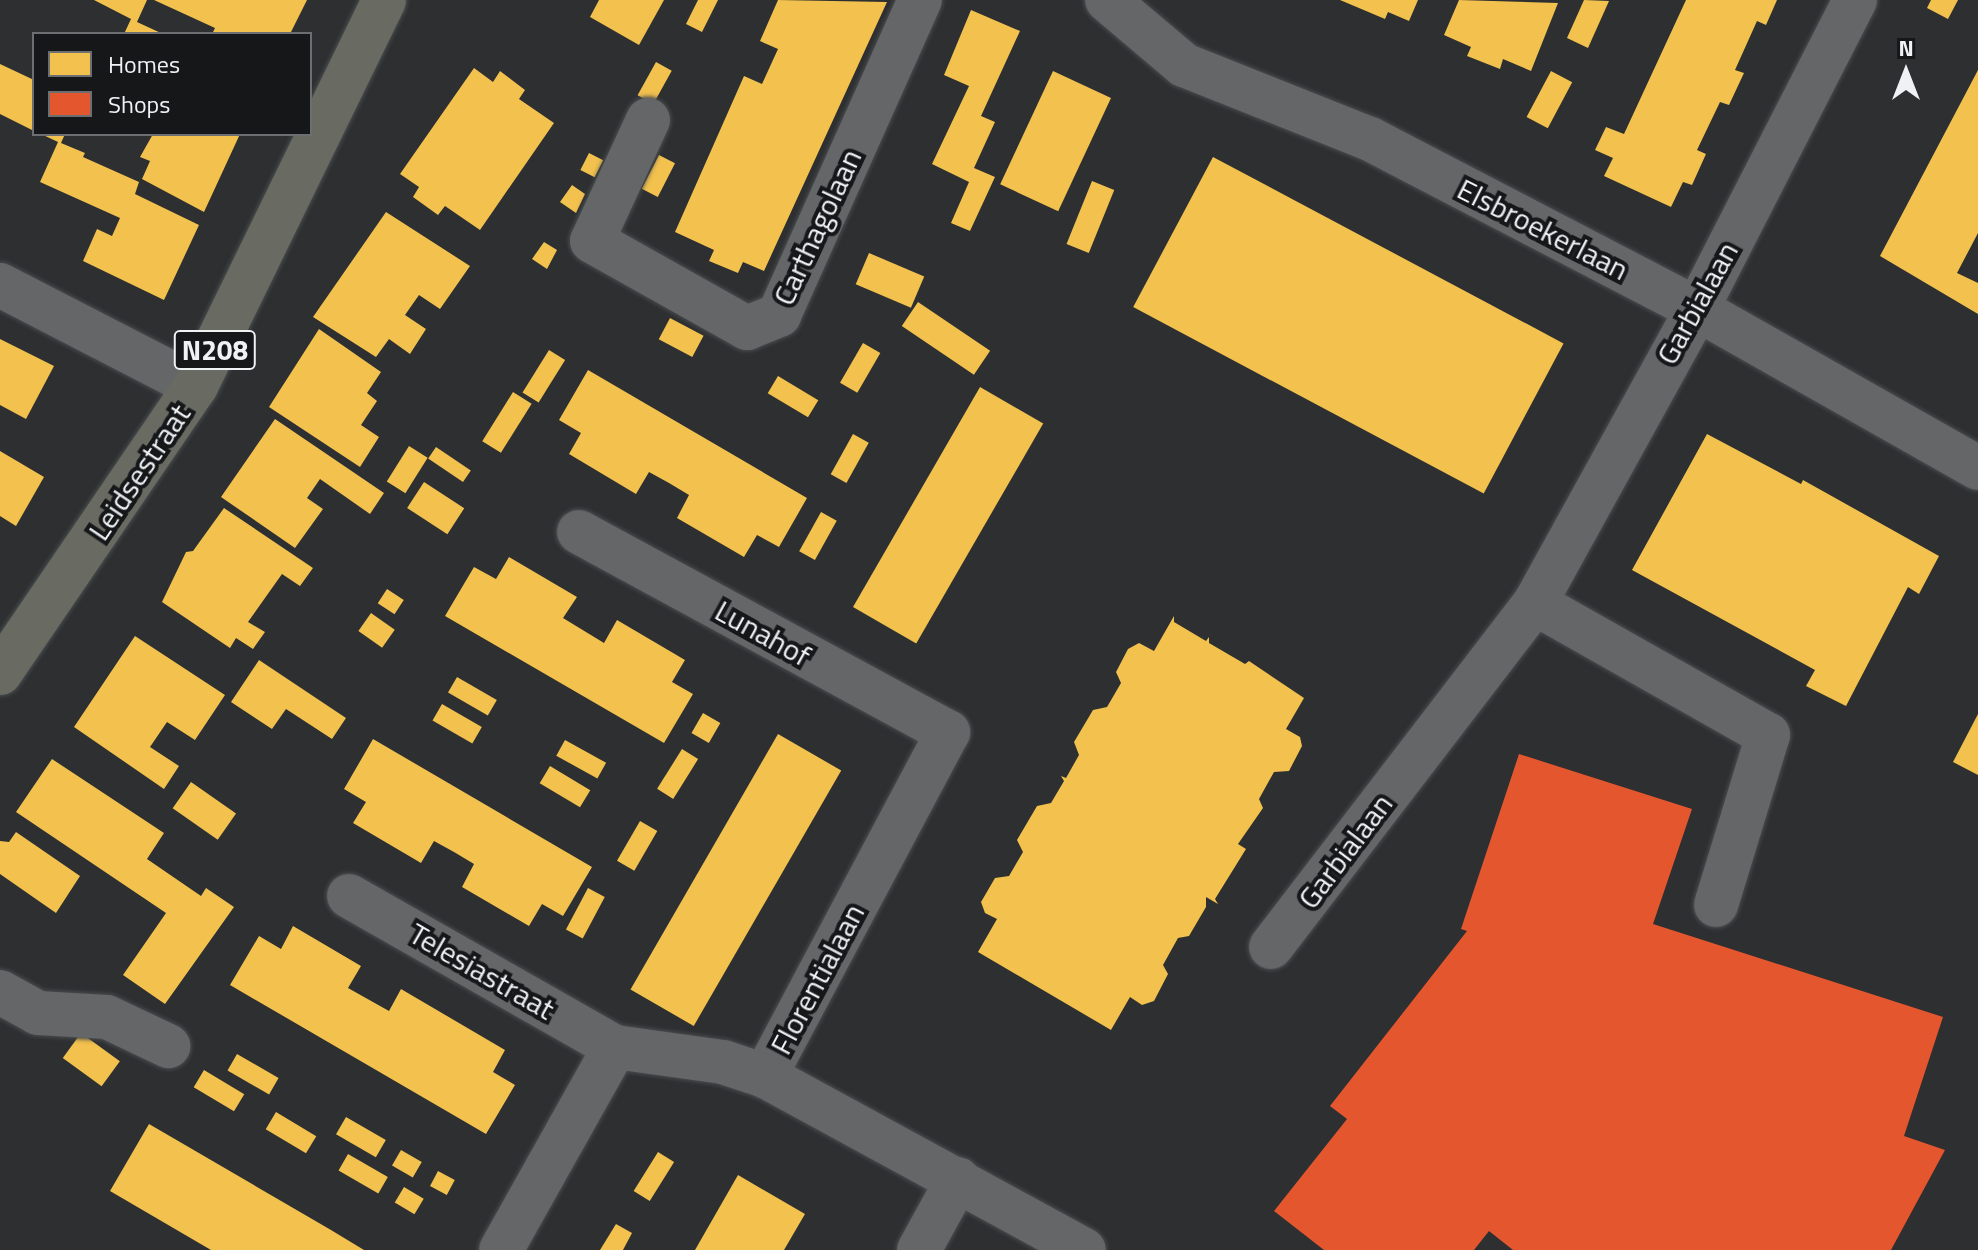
<!DOCTYPE html>
<html>
<head>
<meta charset="utf-8">
<style>
	body { margin:0 }
	#map { position:relative; width:1978px; height:1250px; overflow:hidden; background:#2d2f31; font-family:"Titillium Web",sans-serif }
	div>[style] { position:absolute }
	.homes>* { inset:0; background:#f2c14e; transform-origin:0 0 }
	.shops>* { inset:0; background:#e4572e }
	.roads { filter:drop-shadow(0 0 2px #494c4d) drop-shadow(0 0 2px #494c4d) }
	.minor>* { height:44px; margin:-22px; padding:0 22px; transform-origin:22px; border-radius:22px; background:#646667 }
	.major>* { height:44px; margin:-22px; padding:0 22px; transform-origin:22px; border-radius:22px; background:#696a62 }
	span { translate:-50% -50%; white-space:nowrap; text-align:center; line-height:1.15; -webkit-text-stroke:8px #151719; paint-order:stroke }
	.shield-label span { padding:2px 6px; background:#151719; border:2px solid; border-radius:6px; -webkit-text-stroke-width:0 }
	.shield-label { font-size:28px; color:#eff2f4; font-weight:700 }
	.street-label { font-size:30px; color:#eff2f4 }
	.legend { position:absolute; left:32px; top:32px; width:280px; height:104px; box-sizing:border-box; background:#151719; border:2px solid #6c6f71; margin:0; padding:10px 14px; list-style:none; font-size:24px; color:#eff2f4 }
	.legend li { display:flex; align-items:center; gap:16px; height:40px }
	.legend b { width:40px; border:2px solid #6c6f71 }
	.north { position:absolute; left:1866px; top:32px; width:80px; height:80px; -webkit-text-stroke:6px #151719; paint-order:stroke; rotate:0deg; font-size:22px; font-weight:700; line-height:32px; text-align:center; color:#eff2f4 }
	.north::after { content:''; display:block; margin:auto; width:28px; height:36px; background:#eff2f4; clip-path:polygon(50% 0,100% 100%,50% 72%,0 100%) }
</style>
</head>
<body>
<div id="map">
	<div class="homes">
		<i style="clip-path:polygon(94px 0,147px 0,137px 22px,163px 34px,124px 34px,131px 19px)"></i>
		<i style="clip-path:polygon(154px 0,307px 0,290px 34px,212px 34px,215px 28px)"></i>
		<i style="clip-path:polygon(599px 0,664px 0,639px 45px,590px 17px)"></i>
		<i style="clip-path:polygon(698px 0,718px 0,702px 32px,686px 24px)"></i>
		<i style="clip-path:polygon(778px 0,887px 2px,764px 271px,743px 262px,738px 273px,709px 261px,714px 250px,675px 232px,744px 76px,762px 84px,778px 49px,760px 41px)"></i>
		<i style="clip-path:polygon(1340px 0,1418px 0,1409px 21px,1388px 12px,1385px 19px)"></i>
		<i style="clip-path:polygon(1459px 0,1558px 3px,1531px 71px,1503px 59px,1500px 69px,1467px 56px,1471px 47px,1444px 35px)"></i>
		<i style="clip-path:polygon(1584px 0,1609px 1px,1588px 48px,1567px 38px)"></i>
		<i style="clip-path:polygon(1686px 0,1777px 0,1766px 25px,1757px 21px,1735px 70px,1744px 73px,1729px 105px,1720px 102px,1697px 150px,1706px 154px,1692px 185px,1683px 182px,1671px 207px,1604px 176px,1613px 158px,1595px 150px,1606px 127px,1624px 134px)"></i>
		<i style="clip-path:polygon(1931px 0,1958px 0,1948px 19px,1927px 8px)"></i>
		<i style="clip-path:polygon(971px 10px,1020px 31px,981px 116px,995px 122px,974px 168px,995px 177px,970px 231px,951px 223px,969px 182px,932px 164px,969px 86px,944px 75px)"></i>
		<i style="left:656px;top:62px;width:18px;height:38px;rotate:29deg"></i>
		<i style="clip-path:polygon(0 64px,34px 80px,34px 131px,0 114px)"></i>
		<i style="clip-path:polygon(474px 68px,493px 82px,500px 71px,525px 90px,519px 99px,554px 123px,480px 230px,445px 206px,438px 215px,413px 197px,419px 187px,400px 174px)"></i>
		<i style="clip-path:polygon(1978px 70px,1978px 233px,1957px 273px,1978px 283px,1978px 314px,1880px 256px)"></i>
		<i style="left:1053px;top:71px;width:64px;height:125px;rotate:25deg"></i>
		<i style="left:1551px;top:71px;width:24px;height:52px;rotate:28deg"></i>
		<i style="clip-path:polygon(41px 134px,65px 134px,61px 143px,85px 153px,83px 157px,139px 182px,135px 194px,199px 225px,164px 300px,83px 261px,97px 229px,112px 236px,120px 218px,40px 182px,58px 142px)"></i>
		<i style="clip-path:polygon(153px 134px,240px 134px,204px 212px,142px 179px,150px 161px,140px 157px)"></i>
		<i style="left:589px;top:153px;width:16px;height:19px;rotate:27deg"></i>
		<i style="left:659px;top:155px;width:18px;height:38px;rotate:27deg"></i>
		<i style="left:1213px;top:157px;width:397px;height:170px;rotate:28deg"></i>
		<i style="left:1092px;top:181px;width:24px;height:68px;rotate:22deg"></i>
		<i style="clip-path:polygon(572px 185px,585px 194px,576px 213px,560px 202px)"></i>
		<i style="clip-path:polygon(386px 212px,470px 266px,440px 309px,419px 295px,405px 315px,426px 329px,410px 354px,389px 339px,376px 357px,313px 317px)"></i>
		<i style="clip-path:polygon(544px 242px,557px 250px,547px 269px,532px 259px)"></i>
		<i style="left:869px;top:253px;width:60px;height:34px;rotate:23deg"></i>
		<i style="left:918px;top:302px;width:87px;height:29px;rotate:34deg"></i>
		<i style="left:670px;top:318px;width:38px;height:24px;rotate:28deg"></i>
		<i style="clip-path:polygon(319px 329px,381px 372px,367px 393px,377px 401px,361px 425px,379px 437px,360px 467px,269px 407px)"></i>
		<i style="clip-path:polygon(0 339px,54px 366px,26px 419px,0 405px)"></i>
		<i style="left:863px;top:343px;width:20px;height:46px;rotate:30deg"></i>
		<i style="left:549px;top:350px;width:19px;height:50px;rotate:32deg"></i>
		<i style="clip-path:polygon(588px 370px,807px 498px,779px 547px,757px 535px,744px 557px,677px 518px,689px 495px,669px 483px,649px 472px,636px 494px,569px 454px,581px 433px,559px 420px)"></i>
		<i style="left:778px;top:376px;width:47px;height:20px;rotate:31deg"></i>
		<i style="left:980px;top:387px;width:73px;height:254px;rotate:30deg"></i>
		<i style="left:513px;top:392px;width:22px;height:58px;rotate:32deg"></i>
		<i style="clip-path:polygon(275px 419px,384px 493px,370px 514px,320px 479px,307px 498px,323px 509px,295px 548px,221px 497px)"></i>
		<i style="left:853px;top:434px;width:18px;height:46px;rotate:29deg"></i>
		<i style="clip-path:polygon(1707px 434px,1801px 484px,1803px 480px,1939px 556px,1919px 594px,1908px 587px,1846px 706px,1806px 686px,1815px 670px,1632px 570px)"></i>
		<i style="left:409px;top:446px;width:22px;height:42px;rotate:32deg"></i>
		<i style="left:436px;top:447px;width:42px;height:14px;rotate:34deg"></i>
		<i style="clip-path:polygon(0 451px,44px 477px,16px 526px,0 516px)"></i>
		<i style="left:424px;top:482px;width:48px;height:31px;rotate:33deg"></i>
		<i style="clip-path:polygon(224px 508px,313px 568px,300px 586px,282px 574px,248px 622px,265px 632px,253px 649px,236px 638px,230px 648px,162px 602px,186px 552px,193px 551px)"></i>
		<i style="left:821px;top:512px;width:18px;height:45px;rotate:29deg"></i>
		<i style="clip-path:polygon(509px 557px,577px 597px,563px 618px,604px 643px,617px 620px,685px 660px,672px 682px,693px 694px,664px 743px,445px 616px,474px 567px,496px 579px)"></i>
		<i style="left:387px;top:589px;width:20px;height:17px;rotate:33deg"></i>
		<i style="left:371px;top:613px;width:29px;height:22px;rotate:35deg"></i>
		<i style="clip-path:polygon(1174px 616px,1174px 622px,1206px 641px,1209px 637px,1209px 643px,1245px 664px,1249px 661px,1304px 698px,1286px 729px,1300px 737px,1302px 746px,1289px 771px,1274px 772px,1259px 799px,1263px 808px,1238px 844px,1246px 849px,1215px 899px,1218px 904px,1206px 897px,1206px 907px,1189px 936px,1178px 938px,1163px 965px,1168px 974px,1154px 1001px,1142px 1005px,1130px 997px,1111px 1030px,978px 952px,997px 919px,985px 913px,981px 902px,995px 878px,1009px 876px,1023px 852px,1017px 840px,1037px 806px,1051px 803px,1064px 781px,1061px 776px,1066px 778px,1079px 755px,1074px 742px,1093px 710px,1107px 707px,1121px 683px,1116px 672px,1128px 649px,1139px 643px,1154px 651px)"></i>
		<i style="clip-path:polygon(135px 636px,225px 695px,195px 740px,167px 722px,150px 747px,179px 766px,164px 789px,74px 727px)"></i>
		<i style="clip-path:polygon(259px 660px,346px 718px,332px 739px,286px 709px,272px 729px,231px 702px)"></i>
		<i style="left:457px;top:677px;width:46px;height:18px;rotate:30deg"></i>
		<i style="left:442px;top:704px;width:46px;height:19px;rotate:30deg"></i>
		<i style="left:703px;top:713px;width:20px;height:23px;rotate:30deg"></i>
		<i style="clip-path:polygon(1978px 714px,1978px 775px,1953px 762px)"></i>
		<i style="left:778px;top:734px;width:73px;height:295px;rotate:30deg"></i>
		<i style="clip-path:polygon(373px 739px,592px 867px,563px 916px,542px 904px,529px 926px,462px 887px,474px 864px,454px 852px,434px 841px,421px 863px,353px 823px,366px 802px,344px 789px)"></i>
		<i style="left:565px;top:740px;width:47px;height:18px;rotate:29deg"></i>
		<i style="left:682px;top:749px;width:19px;height:47px;rotate:32deg"></i>
		<i style="clip-path:polygon(52px 759px,164px 833px,147px 859px,201px 896px,206px 888px,234px 907px,165px 1004px,123px 975px,166px 913px,16px 812px)"></i>
		<i style="left:550px;top:766px;width:47px;height:20px;rotate:31deg"></i>
		<i style="left:191px;top:782px;width:55px;height:32px;rotate:35deg"></i>
		<i style="left:640px;top:821px;width:20px;height:46px;rotate:30deg"></i>
		<i style="clip-path:polygon(16px 832px,80px 876px,56px 913px,0 874px,0 841px,9px 842px)"></i>
		<i style="left:588px;top:888px;width:19px;height:47px;rotate:28deg"></i>
		<i style="clip-path:polygon(293px 926px,361px 966px,348px 988px,389px 1011px,401px 989px,505px 1050px,493px 1072px,515px 1085px,486px 1134px,230px 985px,259px 936px,281px 949px)"></i>
		<i style="left:81px;top:1033px;width:48px;height:31px;rotate:36deg"></i>
		<i style="left:237px;top:1054px;width:48px;height:19px;rotate:30deg"></i>
		<i style="left:204px;top:1070px;width:47px;height:20px;rotate:31deg"></i>
		<i style="left:276px;top:1112px;width:47px;height:20px;rotate:31deg"></i>
		<i style="left:346px;top:1117px;width:46px;height:20px;rotate:30deg"></i>
		<i style="clip-path:polygon(149px 1124px,331px 1230px,364px 1250px,211px 1250px,110px 1191px)"></i>
		<i style="left:401px;top:1150px;width:24px;height:18px;rotate:30deg"></i>
		<i style="left:658px;top:1152px;width:19px;height:46px;rotate:32deg"></i>
		<i style="left:348px;top:1154px;width:46px;height:19px;rotate:30deg"></i>
		<i style="left:438px;top:1171px;width:19px;height:17px;rotate:28deg"></i>
		<i style="clip-path:polygon(738px 1175px,805px 1214px,784px 1250px,695px 1250px)"></i>
		<i style="left:404px;top:1187px;width:23px;height:18px;rotate:31deg"></i>
		<i style="clip-path:polygon(616px 1224px,632px 1233px,623px 1250px,600px 1250px)"></i>
	</div>
	<div class="shops">
		<i style="clip-path:polygon(1519px 754px,1692px 809px,1653px 924px,1943px 1017px,1904px 1136px,1945px 1150px,1891px 1250px,1513px 1250px,1489px 1231px,1474px 1250px,1324px 1250px,1274px 1211px,1347px 1119px,1330px 1106px,1467px 931px,1461px 929px)"></i>
	</div>
	<div class="roads">
		<div class="minor">
			<i style="left:1107px;top:0;width:101px;rotate:40.2deg"></i>
			<i style="left:1184px;top:65px;width:200px;rotate:21.7deg"></i>
			<i style="left:1370px;top:139px;width:369px;rotate:27.5deg"></i>
			<i style="left:1697px;top:309px;width:323px;rotate:29.5deg"></i>
			<i style="left:648px;top:120px;width:133px;rotate:114.8deg"></i>
			<i style="left:592px;top:241px;width:178px;rotate:29.3deg"></i>
			<i style="left:747px;top:328px;width:35px;rotate:-22deg"></i>
			<i style="left:779px;top:315px;width:345px;rotate:-65.9deg"></i>
			<i style="left:0;top:285px;width:220px;rotate:27.3deg"></i>
			<i style="left:579px;top:532px;width:420px;rotate:28.5deg"></i>
			<i style="left:948px;top:732px;width:390px;rotate:118deg"></i>
			<i style="left:765px;top:1076px;width:363px;rotate:28.6deg"></i>
			<i style="left:349px;top:896px;width:306px;rotate:29.6deg"></i>
			<i style="left:615px;top:1047px;width:109px;rotate:7.9deg"></i>
			<i style="left:723px;top:1062px;width:44px;rotate:18.4deg"></i>
			<i style="left:1716px;top:905px;width:178px;rotate:-73deg"></i>
			<i style="left:1768px;top:735px;width:268px;rotate:-150.5deg"></i>
			<i style="left:1535px;top:603px;width:336px;rotate:-61.1deg"></i>
			<i style="left:1697px;top:309px;width:347px;rotate:-62.9deg"></i>
			<i style="left:1271px;top:947px;width:434px;rotate:-52.5deg"></i>
			<i style="left:0;top:992px;width:43px;rotate:28.9deg"></i>
			<i style="left:38px;top:1013px;width:69px;rotate:3.3deg"></i>
			<i style="left:107px;top:1017px;width:68px;rotate:25.4deg"></i>
			<i style="left:501px;top:1250px;width:233px;rotate:-60.7deg"></i>
			<i style="left:919px;top:1250px;width:81px;rotate:-61.2deg"></i>
		</div>
		<div class="major">
			<i style="left:0;top:673px;width:348px;rotate:-55.7deg"></i>
			<i style="left:196px;top:386px;width:429px;rotate:-64deg"></i>
		</div>
	</div>
	<div class="shield-label">
		<span style="left:215px;top:350px">N208</span>
	</div>
	<div class="street-label">
		<span style="left:817px;top:227px;rotate:-65deg">Carthagolaan</span>
		<span style="left:1543px;top:229px;rotate:27deg">Elsbroekerlaan</span>
		<span style="left:1697px;top:303px;rotate:-61deg">Garbialaan</span>
		<span style="left:139px;top:472px;rotate:-56deg">Leidsestraat</span>
		<span style="left:763px;top:633px;rotate:29deg">Lunahof</span>
		<span style="left:1345px;top:851px;rotate:-53deg">Garbialaan</span>
		<span style="left:482px;top:971px;rotate:30deg">Telesiastraat</span>
		<span style="left:817px;top:979px;rotate:-62deg">Florentialaan</span>
	</div>
	<ul class="legend">
	<li><b style="height:22px;background:#f2c14e"></b>Homes</li>
	<li><b style="height:22px;background:#e4572e"></b>Shops</li>
	</ul>
	<div class="north">N</div>
</div>
</body>
</html>
